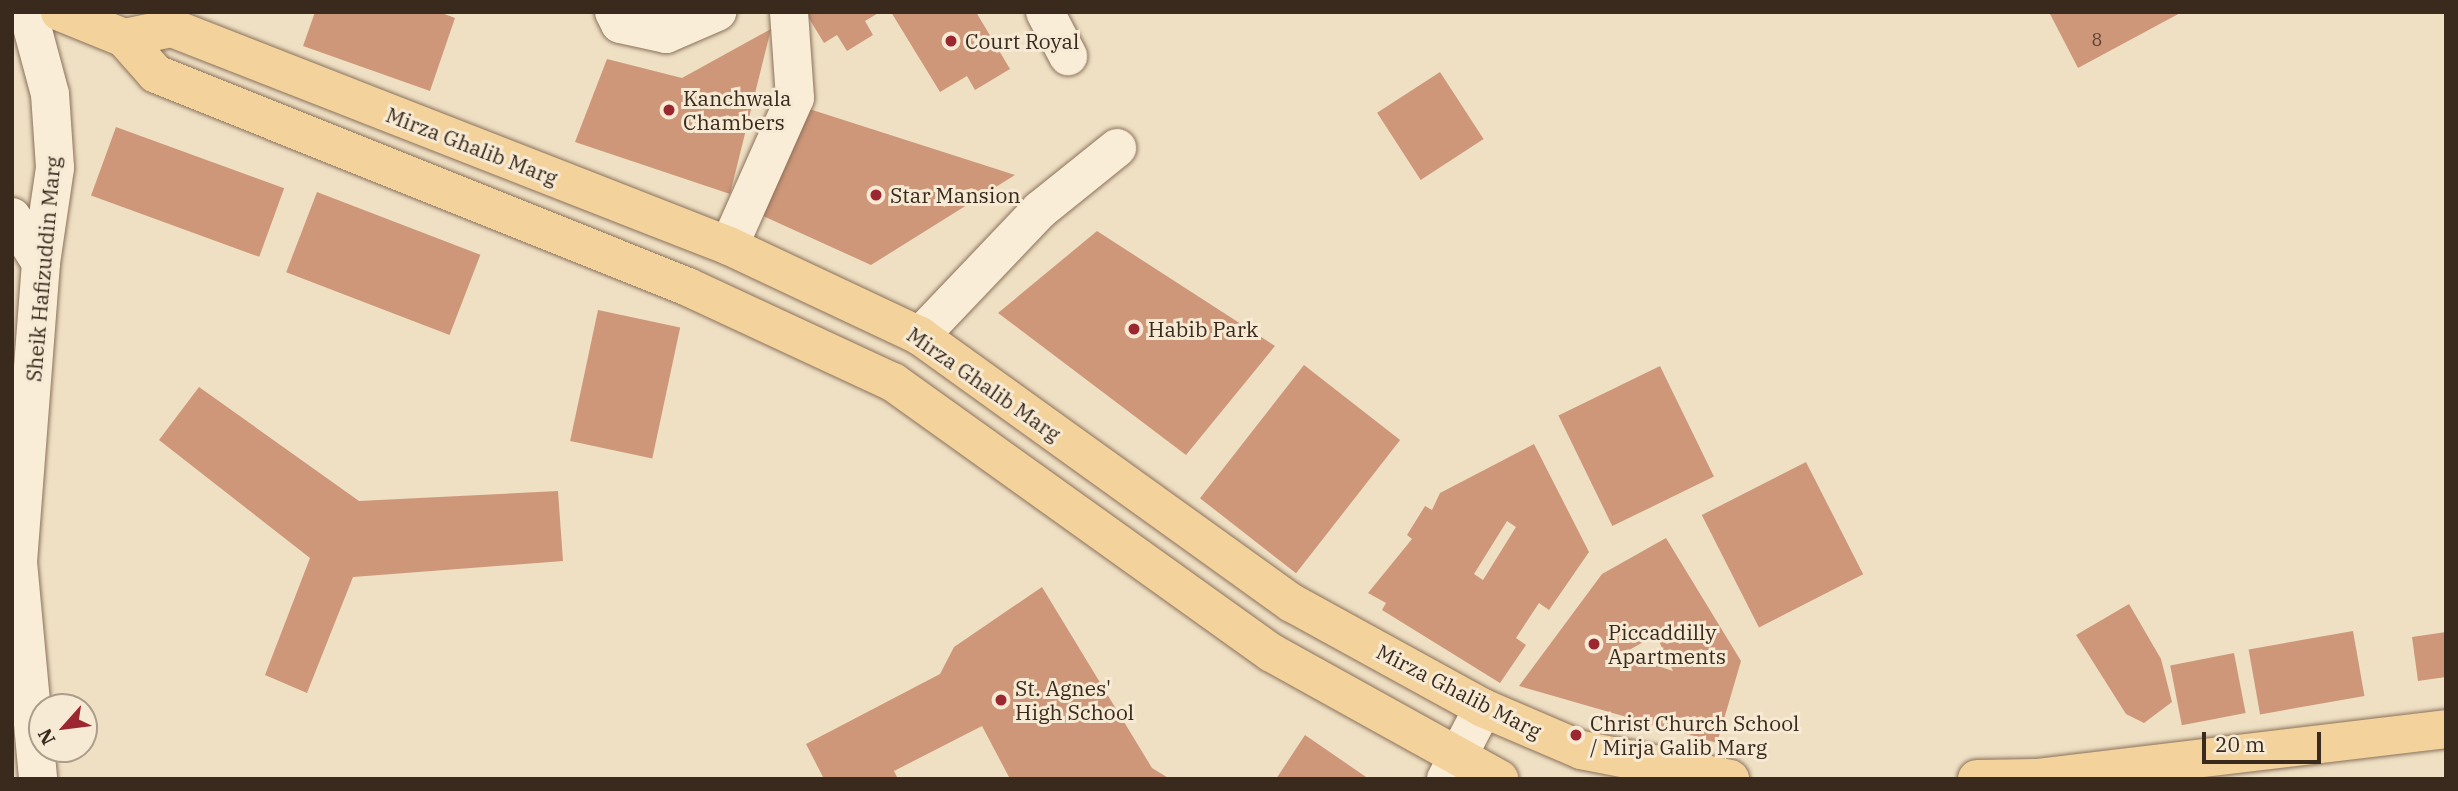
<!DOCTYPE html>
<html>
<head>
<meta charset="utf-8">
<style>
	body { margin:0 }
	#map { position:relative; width:2458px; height:791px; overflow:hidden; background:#efe0c4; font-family:"IBM Plex Serif",serif }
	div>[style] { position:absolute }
	.building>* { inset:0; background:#ce9779; transform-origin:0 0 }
	.roads { filter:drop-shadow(0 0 2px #8a715a) drop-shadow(0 0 2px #8a715a) }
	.minor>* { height:38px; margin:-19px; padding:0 19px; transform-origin:19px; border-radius:19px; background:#faedd7 }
	.major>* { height:38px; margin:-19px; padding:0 19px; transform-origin:19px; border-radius:19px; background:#f3d29b }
	.dots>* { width:19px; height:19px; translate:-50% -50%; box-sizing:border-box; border:4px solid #f6ead4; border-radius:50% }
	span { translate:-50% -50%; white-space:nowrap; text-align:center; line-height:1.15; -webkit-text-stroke:6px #f6ead4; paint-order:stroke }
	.number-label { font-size:18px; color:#5f4535 }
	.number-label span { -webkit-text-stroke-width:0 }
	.poi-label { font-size:21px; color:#3a2a1e }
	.left { translate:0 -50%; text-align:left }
	.street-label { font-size:21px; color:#3a2a1e }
	.frame { position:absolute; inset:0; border:14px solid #3a2a1e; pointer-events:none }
	.north { position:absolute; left:28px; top:693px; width:70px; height:70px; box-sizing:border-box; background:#f6ead4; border:2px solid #ab9d8b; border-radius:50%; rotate:242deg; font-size:19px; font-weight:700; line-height:28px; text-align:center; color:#3a2a1e }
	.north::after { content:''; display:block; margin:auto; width:24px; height:32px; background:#9b2830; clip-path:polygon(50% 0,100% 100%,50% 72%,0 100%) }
	.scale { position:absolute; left:2202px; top:732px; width:119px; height:32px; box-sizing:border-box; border:4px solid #3a2a1e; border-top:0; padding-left:9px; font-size:21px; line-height:24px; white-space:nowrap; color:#3a2a1e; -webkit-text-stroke:5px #f6ead4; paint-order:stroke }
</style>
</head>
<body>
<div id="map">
	<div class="building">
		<i style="clip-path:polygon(315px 12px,439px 12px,455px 18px,430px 91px,303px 46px)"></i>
		<i style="clip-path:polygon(805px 12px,880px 12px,865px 21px,873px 35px,847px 51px,837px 35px,824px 43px)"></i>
		<i style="clip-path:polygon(891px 12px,976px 12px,1010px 69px,975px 90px,967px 76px,940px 92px)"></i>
		<i style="clip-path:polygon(2049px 12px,2182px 12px,2078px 68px)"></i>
		<i style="clip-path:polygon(771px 29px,730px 194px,575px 142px,607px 59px,682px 78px)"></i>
		<i style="left:1440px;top:72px;width:80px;height:75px;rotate:57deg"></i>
		<i style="clip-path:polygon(800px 106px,1015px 175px,871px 265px,761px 215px)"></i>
		<i style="left:116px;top:127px;width:179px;height:73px;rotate:20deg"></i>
		<i style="left:317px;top:192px;width:175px;height:86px;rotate:21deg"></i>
		<i style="clip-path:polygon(1097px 231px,1275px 346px,1186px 455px,998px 313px)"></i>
		<i style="left:598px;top:310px;width:84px;height:134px;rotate:12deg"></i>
		<i style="left:1304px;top:365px;width:122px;height:169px;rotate:38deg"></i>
		<i style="left:1660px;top:366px;width:123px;height:113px;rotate:64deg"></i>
		<i style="clip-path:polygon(199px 387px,359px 501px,558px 491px,563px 561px,353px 577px,307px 693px,265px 675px,310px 558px,159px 440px)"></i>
		<i style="clip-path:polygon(evenodd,1534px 444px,1589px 552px,1549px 610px,1539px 603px,1516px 638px,1526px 645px,1500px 683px,1382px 610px,1386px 603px,1368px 593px,1412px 539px,1407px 535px,1425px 506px,1432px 510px,1440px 493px,1534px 444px,1507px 521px,1516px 527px,1483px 580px,1474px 574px,1507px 521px)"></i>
		<i style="left:1806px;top:462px;width:126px;height:117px;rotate:63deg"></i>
		<i style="clip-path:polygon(evenodd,1666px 538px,1741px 661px,1717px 743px,1519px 686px,1602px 574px,1666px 538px,1656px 635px,1673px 671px,1622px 654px,1656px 635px)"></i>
		<i style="clip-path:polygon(1042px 587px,1152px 768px,1170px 779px,1010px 779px,982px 726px,894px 771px,898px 779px,824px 779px,806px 744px,940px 674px,954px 647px)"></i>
		<i style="clip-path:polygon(2129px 604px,2161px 659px,2172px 702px,2144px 723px,2126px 714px,2076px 635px)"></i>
		<i style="left:2353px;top:631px;width:66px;height:106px;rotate:80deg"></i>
		<i style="clip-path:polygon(2446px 632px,2446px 677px,2418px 681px,2412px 637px)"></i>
		<i style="left:2234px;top:653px;width:61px;height:65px;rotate:79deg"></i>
		<i style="clip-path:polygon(1305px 735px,1369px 779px,1276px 779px)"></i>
	</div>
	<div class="roads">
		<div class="minor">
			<i style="left:28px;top:12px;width:85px;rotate:75deg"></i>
			<i style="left:50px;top:94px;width:74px;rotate:86.1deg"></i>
			<i style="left:55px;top:168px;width:96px;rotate:98.4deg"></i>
			<i style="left:41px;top:263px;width:300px;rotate:94.4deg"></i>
			<i style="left:18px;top:562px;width:218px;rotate:84.7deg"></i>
			<i style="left:614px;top:12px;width:13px;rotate:63deg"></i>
			<i style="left:620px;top:24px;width:47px;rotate:12.3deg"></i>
			<i style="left:666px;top:34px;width:56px;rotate:-23.3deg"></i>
			<i style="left:1045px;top:12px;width:50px;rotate:62.4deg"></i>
			<i style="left:12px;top:217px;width:54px;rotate:57.8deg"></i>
			<i style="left:729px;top:246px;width:162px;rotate:-66deg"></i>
			<i style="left:795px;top:98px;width:86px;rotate:-94deg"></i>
			<i style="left:920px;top:336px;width:174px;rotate:-46.4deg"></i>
			<i style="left:1040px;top:210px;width:99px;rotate:-38.8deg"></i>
			<i style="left:1446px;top:779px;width:80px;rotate:-62.5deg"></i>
		</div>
		<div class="major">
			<i style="left:60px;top:12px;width:69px;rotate:22.1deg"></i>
			<i style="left:124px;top:38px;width:48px;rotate:48.4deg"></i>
			<i style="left:156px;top:74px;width:573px;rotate:21.82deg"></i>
			<i style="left:688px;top:287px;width:226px;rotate:24.9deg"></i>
			<i style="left:893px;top:382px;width:466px;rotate:35.6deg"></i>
			<i style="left:1272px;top:653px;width:260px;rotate:29deg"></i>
			<i style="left:124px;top:38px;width:49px;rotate:-11.8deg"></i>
			<i style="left:172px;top:28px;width:598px;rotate:21.37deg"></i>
			<i style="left:729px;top:246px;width:211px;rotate:25.2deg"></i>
			<i style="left:920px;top:336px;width:458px;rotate:35.7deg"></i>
			<i style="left:1292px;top:603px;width:218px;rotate:28.8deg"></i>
			<i style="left:1483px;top:708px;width:107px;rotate:23.2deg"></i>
			<i style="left:1581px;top:750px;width:152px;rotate:11deg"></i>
			<i style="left:1977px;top:779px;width:59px;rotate:-1deg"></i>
			<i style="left:2036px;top:778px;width:413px;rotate:-6.8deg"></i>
		</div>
	</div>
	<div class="dots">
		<i style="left:951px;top:41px;background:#9b2830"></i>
		<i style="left:669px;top:110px;background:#9b2830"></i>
		<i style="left:876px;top:195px;background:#9b2830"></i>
		<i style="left:1134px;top:329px;background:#9b2830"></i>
		<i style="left:1594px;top:644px;background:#9b2830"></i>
		<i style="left:1001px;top:700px;background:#9b2830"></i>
		<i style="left:1576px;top:735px;background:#9b2830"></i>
	</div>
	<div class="number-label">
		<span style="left:2097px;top:40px">8</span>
	</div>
	<div class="poi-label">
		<span class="left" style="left:965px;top:41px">Court Royal</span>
		<span class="left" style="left:683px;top:110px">Kanchwala<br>Chambers</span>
		<span class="left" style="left:890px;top:195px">Star Mansion</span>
		<span class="left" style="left:1148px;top:329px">Habib Park</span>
		<span class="left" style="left:1608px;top:644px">Piccaddilly<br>Apartments</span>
		<span class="left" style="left:1015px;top:700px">St. Agnes'<br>High School</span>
		<span class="left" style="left:1590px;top:735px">Christ Church School<br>/ Mirja Galib Marg</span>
	</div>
	<div class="street-label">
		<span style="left:472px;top:146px;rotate:21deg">Mirza Ghalib Marg</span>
		<span style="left:43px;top:269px;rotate:-85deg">Sheik Hafizuddin Marg</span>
		<span style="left:984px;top:384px;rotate:35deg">Mirza Ghalib Marg</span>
		<span style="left:1459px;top:691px;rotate:27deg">Mirza Ghalib Marg</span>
	</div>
	<div class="frame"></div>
	<div class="north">N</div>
	<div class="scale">20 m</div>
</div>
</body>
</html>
